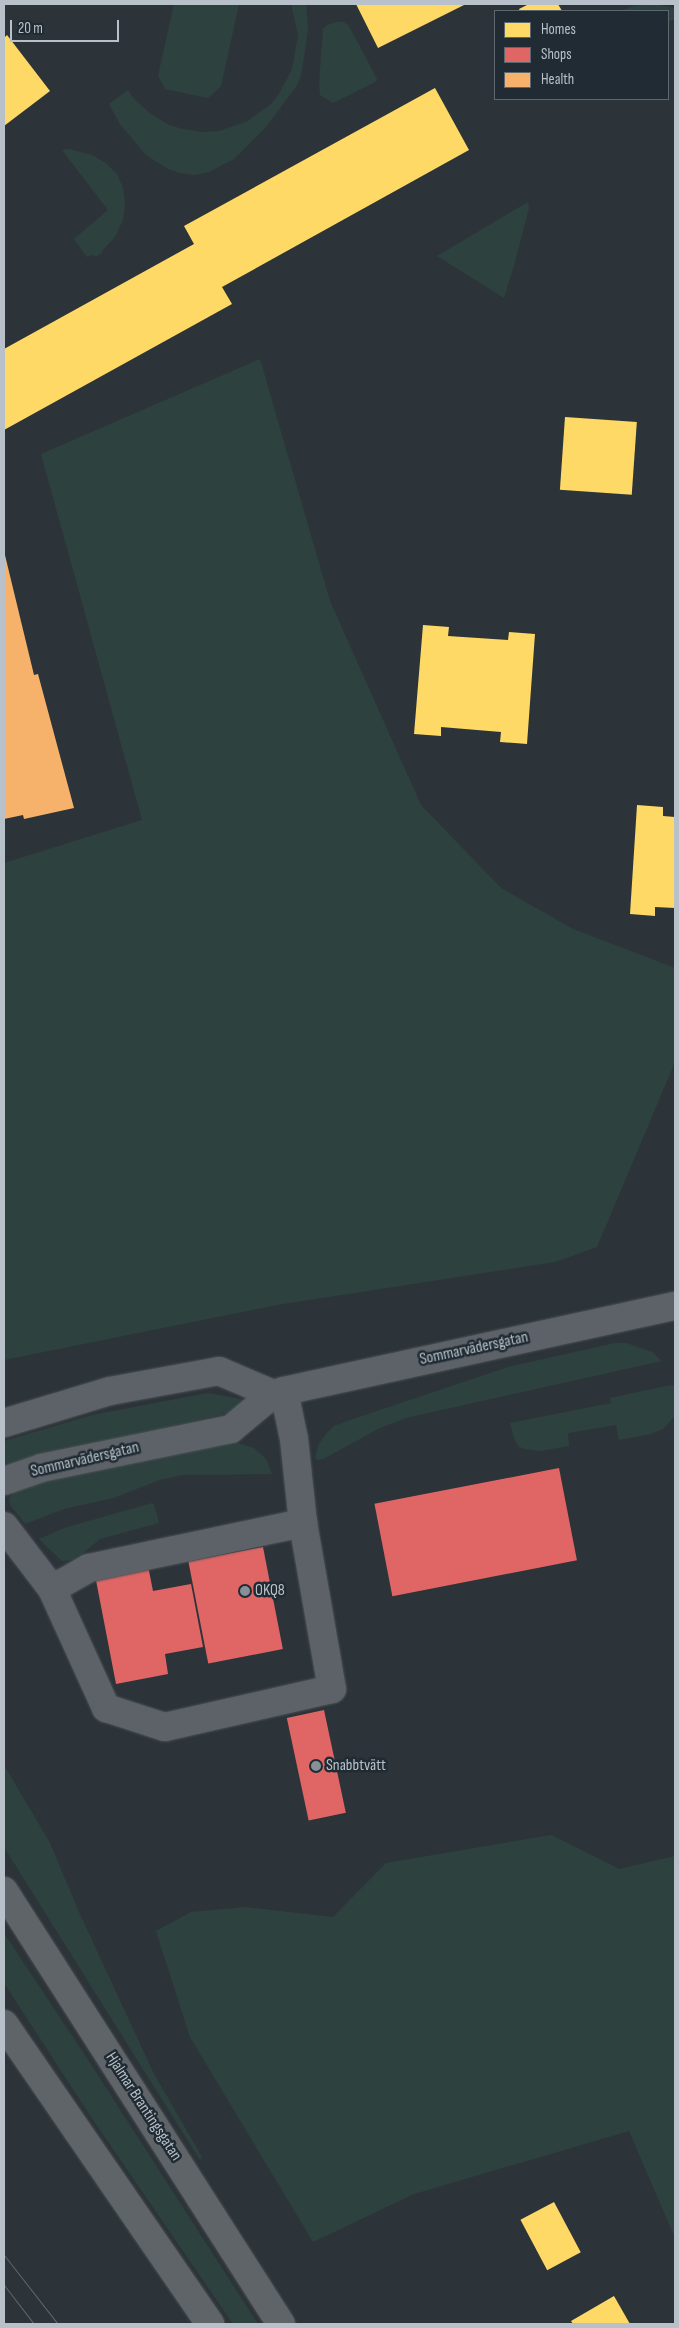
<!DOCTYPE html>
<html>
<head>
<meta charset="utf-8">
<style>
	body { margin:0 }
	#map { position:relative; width:679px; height:2328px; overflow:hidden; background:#2d3439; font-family:"Sofia Sans Condensed",sans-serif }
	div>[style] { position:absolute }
	.green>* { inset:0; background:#2d413f }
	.homes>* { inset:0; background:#ffd966; transform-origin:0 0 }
	.shops>* { inset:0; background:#e06666; transform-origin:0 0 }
	.health>* { inset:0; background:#f6b26b }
	.roads { filter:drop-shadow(0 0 1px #4a5054) drop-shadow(0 0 1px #4a5054) }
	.minor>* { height:28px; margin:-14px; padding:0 14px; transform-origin:14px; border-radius:14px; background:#5c6267 }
	.major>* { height:28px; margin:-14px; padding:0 14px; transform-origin:14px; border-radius:14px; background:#5f6468 }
	.tram>* { height:1px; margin:-0.5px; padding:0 0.5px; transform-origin:0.5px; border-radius:0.5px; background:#61666a }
	.dots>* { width:14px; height:14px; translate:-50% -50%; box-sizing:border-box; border:2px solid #202b33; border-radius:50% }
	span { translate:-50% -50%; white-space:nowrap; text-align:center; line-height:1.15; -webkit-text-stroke:5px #202b33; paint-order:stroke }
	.street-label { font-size:16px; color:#b8c1c9 }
	.poi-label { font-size:16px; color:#b8c1c9 }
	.left { translate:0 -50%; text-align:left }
	.frame { position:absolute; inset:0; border:5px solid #b8c1c9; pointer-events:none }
	.legend { position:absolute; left:494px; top:10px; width:175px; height:90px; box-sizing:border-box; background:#202b33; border:1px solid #5d676f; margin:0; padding:6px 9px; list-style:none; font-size:15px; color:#b8c1c9 }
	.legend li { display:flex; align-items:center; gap:10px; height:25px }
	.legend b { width:25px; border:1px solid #5d676f }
	.scale { position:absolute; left:10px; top:20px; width:109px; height:22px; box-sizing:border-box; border:2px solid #b8c1c9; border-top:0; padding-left:6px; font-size:15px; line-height:18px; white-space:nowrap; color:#b8c1c9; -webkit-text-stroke:4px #202b33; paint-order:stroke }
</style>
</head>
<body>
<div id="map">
	<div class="green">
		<i style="clip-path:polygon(174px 4px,239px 4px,221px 86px,208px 98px,165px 89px,158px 76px)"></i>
		<i style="clip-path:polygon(291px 4px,306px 4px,308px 29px,302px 71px,298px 84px,266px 127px,234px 159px,209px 172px,195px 175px,180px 173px,168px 169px,146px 155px,120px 124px,109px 104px,128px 90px,133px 98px,151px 114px,169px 125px,183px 129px,203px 132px,219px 131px,246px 122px,270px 105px,279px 94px,292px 69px,298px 35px)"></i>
		<i style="clip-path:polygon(654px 4px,675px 8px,675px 20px,668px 21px,668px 11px,621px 11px,634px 6px)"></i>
		<i style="clip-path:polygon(337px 22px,344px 22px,349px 26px,377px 79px,375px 82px,333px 103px,320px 95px,319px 85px,323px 29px,327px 25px)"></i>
		<i style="clip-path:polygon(69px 149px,92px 155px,106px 163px,117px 174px,123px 188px,125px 203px,123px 220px,115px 237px,102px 251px,103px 252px,96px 257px,93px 255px,87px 257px,74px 239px,108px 210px,62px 150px)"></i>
		<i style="clip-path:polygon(528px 202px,529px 208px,515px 262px,504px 298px,437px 256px)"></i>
		<i style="clip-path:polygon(260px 359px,330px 601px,421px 805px,501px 888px,573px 929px,675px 968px,675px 1062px,597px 1247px,555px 1262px,277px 1305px,4px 1360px,4px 863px,142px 820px,41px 454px)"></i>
		<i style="clip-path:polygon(615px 1343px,626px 1343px,652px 1352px,662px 1361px,406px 1418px,380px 1428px,323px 1459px,317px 1460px,315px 1457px,319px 1444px,326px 1434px,334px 1426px,353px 1419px,508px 1367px)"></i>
		<i style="clip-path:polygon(671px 1385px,675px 1386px,675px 1416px,663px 1429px,651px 1434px,619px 1440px,616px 1425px,568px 1433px,569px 1446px,540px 1451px,524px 1449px,518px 1446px,514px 1438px,510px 1423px,611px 1403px,610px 1398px)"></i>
		<i style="clip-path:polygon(208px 1393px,241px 1399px,246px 1403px,246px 1409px,4px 1466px,4px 1441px,92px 1415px)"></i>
		<i style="clip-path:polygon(232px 1441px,254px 1448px,266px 1459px,272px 1474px,182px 1475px,160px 1480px,113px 1498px,64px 1509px,25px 1524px,10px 1505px,9px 1498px,19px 1486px)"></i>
		<i style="clip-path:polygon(152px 1503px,154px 1504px,159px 1523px,100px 1539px,75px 1560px,62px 1561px,39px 1539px,64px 1528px)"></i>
		<i style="clip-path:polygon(4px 1765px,50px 1843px,78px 1910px,154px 2074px,202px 2157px,200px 2160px,4px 1847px)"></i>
		<i style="clip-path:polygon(551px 1835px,619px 1869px,675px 1856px,675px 2238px,629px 2131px,414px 2194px,313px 2242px,190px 2037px,156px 1931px,191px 1912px,245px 1907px,333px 1917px,386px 1863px)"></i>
		<i style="clip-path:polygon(4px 1933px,90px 2063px,258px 2324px,233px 2324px,93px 2120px,4px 1983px)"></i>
	</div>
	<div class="homes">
		<i style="clip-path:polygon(356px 4px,466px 4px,378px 48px)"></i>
		<i style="clip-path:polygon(529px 4px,558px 4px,562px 11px,520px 11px,519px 9px)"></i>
		<i style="clip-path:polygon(7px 35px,50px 91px,4px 126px,4px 38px)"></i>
		<i style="clip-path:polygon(435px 88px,469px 150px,222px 287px,232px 304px,4px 430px,4px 349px,194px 244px,184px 226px)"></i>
		<i style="left:565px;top:417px;width:72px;height:73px;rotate:4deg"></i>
		<i style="clip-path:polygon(423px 625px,449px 627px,448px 636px,508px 640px,509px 632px,535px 634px,527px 744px,500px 742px,501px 732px,441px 727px,441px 736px,414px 734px)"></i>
		<i style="clip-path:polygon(637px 805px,663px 807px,663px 816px,675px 817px,675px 908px,655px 907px,655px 916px,630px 914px)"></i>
		<i style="left:554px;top:2202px;width:57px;height:38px;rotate:62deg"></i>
		<i style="clip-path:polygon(614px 2296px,630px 2324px,573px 2324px,571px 2321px)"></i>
	</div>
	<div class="shops">
		<i style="left:559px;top:1468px;width:94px;height:188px;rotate:79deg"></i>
		<i style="left:263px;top:1547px;width:104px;height:76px;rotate:79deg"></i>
		<i style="clip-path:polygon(148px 1566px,153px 1591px,191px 1584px,203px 1647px,165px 1654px,168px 1674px,116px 1684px,95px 1575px)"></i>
		<i style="left:324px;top:1710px;width:105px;height:38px;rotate:78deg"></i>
	</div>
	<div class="health">
		<i style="clip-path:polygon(4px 551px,34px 675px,38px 674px,74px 808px,24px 819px,23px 815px,4px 819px)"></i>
	</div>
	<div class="roads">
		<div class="minor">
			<i style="left:4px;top:1423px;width:111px;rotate:-16.8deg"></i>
			<i style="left:110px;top:1391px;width:111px;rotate:-10.4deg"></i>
			<i style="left:219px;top:1371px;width:59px;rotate:23.1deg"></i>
			<i style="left:4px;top:1481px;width:39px;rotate:-19deg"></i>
			<i style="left:41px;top:1468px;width:194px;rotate:-11.6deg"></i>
			<i style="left:231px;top:1429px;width:55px;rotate:-39.8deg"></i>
			<i style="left:273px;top:1394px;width:11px;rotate:-15deg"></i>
			<i style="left:284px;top:1391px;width:400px;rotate:-12.3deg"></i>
			<i style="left:4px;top:1526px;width:79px;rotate:52.7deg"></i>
			<i style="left:52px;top:1589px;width:131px;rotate:65.6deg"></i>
			<i style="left:106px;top:1708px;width:62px;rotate:17.9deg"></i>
			<i style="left:165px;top:1727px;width:171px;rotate:-12.8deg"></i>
			<i style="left:332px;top:1689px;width:169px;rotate:-99.9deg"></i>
			<i style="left:52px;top:1589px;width:43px;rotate:-29.6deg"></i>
			<i style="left:89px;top:1568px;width:219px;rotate:-11.9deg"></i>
			<i style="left:303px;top:1523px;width:84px;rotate:-96.1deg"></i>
			<i style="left:294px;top:1439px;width:49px;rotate:-101.8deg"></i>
		</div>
		<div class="major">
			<i style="left:4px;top:1891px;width:514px;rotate:57.39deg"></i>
			<i style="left:4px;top:2024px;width:364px;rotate:55.5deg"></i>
		</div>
	</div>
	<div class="tram">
		<i style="left:4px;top:2255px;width:88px;rotate:52deg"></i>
		<i style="left:4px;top:2285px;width:49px;rotate:52.4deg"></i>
	</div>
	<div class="dots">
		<i style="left:245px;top:1591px;background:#879097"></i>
		<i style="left:316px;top:1766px;background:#879097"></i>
	</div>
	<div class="street-label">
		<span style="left:474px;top:1349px;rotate:-12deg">Sommarvädersgatan</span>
		<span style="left:85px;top:1460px;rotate:-13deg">Sommarvädersgatan</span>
		<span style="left:143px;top:2107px;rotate:57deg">Hjalmar Brantingsgatan</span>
	</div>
	<div class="poi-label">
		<span class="left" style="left:255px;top:1591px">OKQ8</span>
		<span class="left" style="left:326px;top:1766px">Snabbtvätt</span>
	</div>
	<div class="frame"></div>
	<ul class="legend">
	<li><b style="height:14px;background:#ffd966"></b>Homes</li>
	<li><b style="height:14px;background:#e06666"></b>Shops</li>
	<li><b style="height:14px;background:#f6b26b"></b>Health</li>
	</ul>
	<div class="scale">20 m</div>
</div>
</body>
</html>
